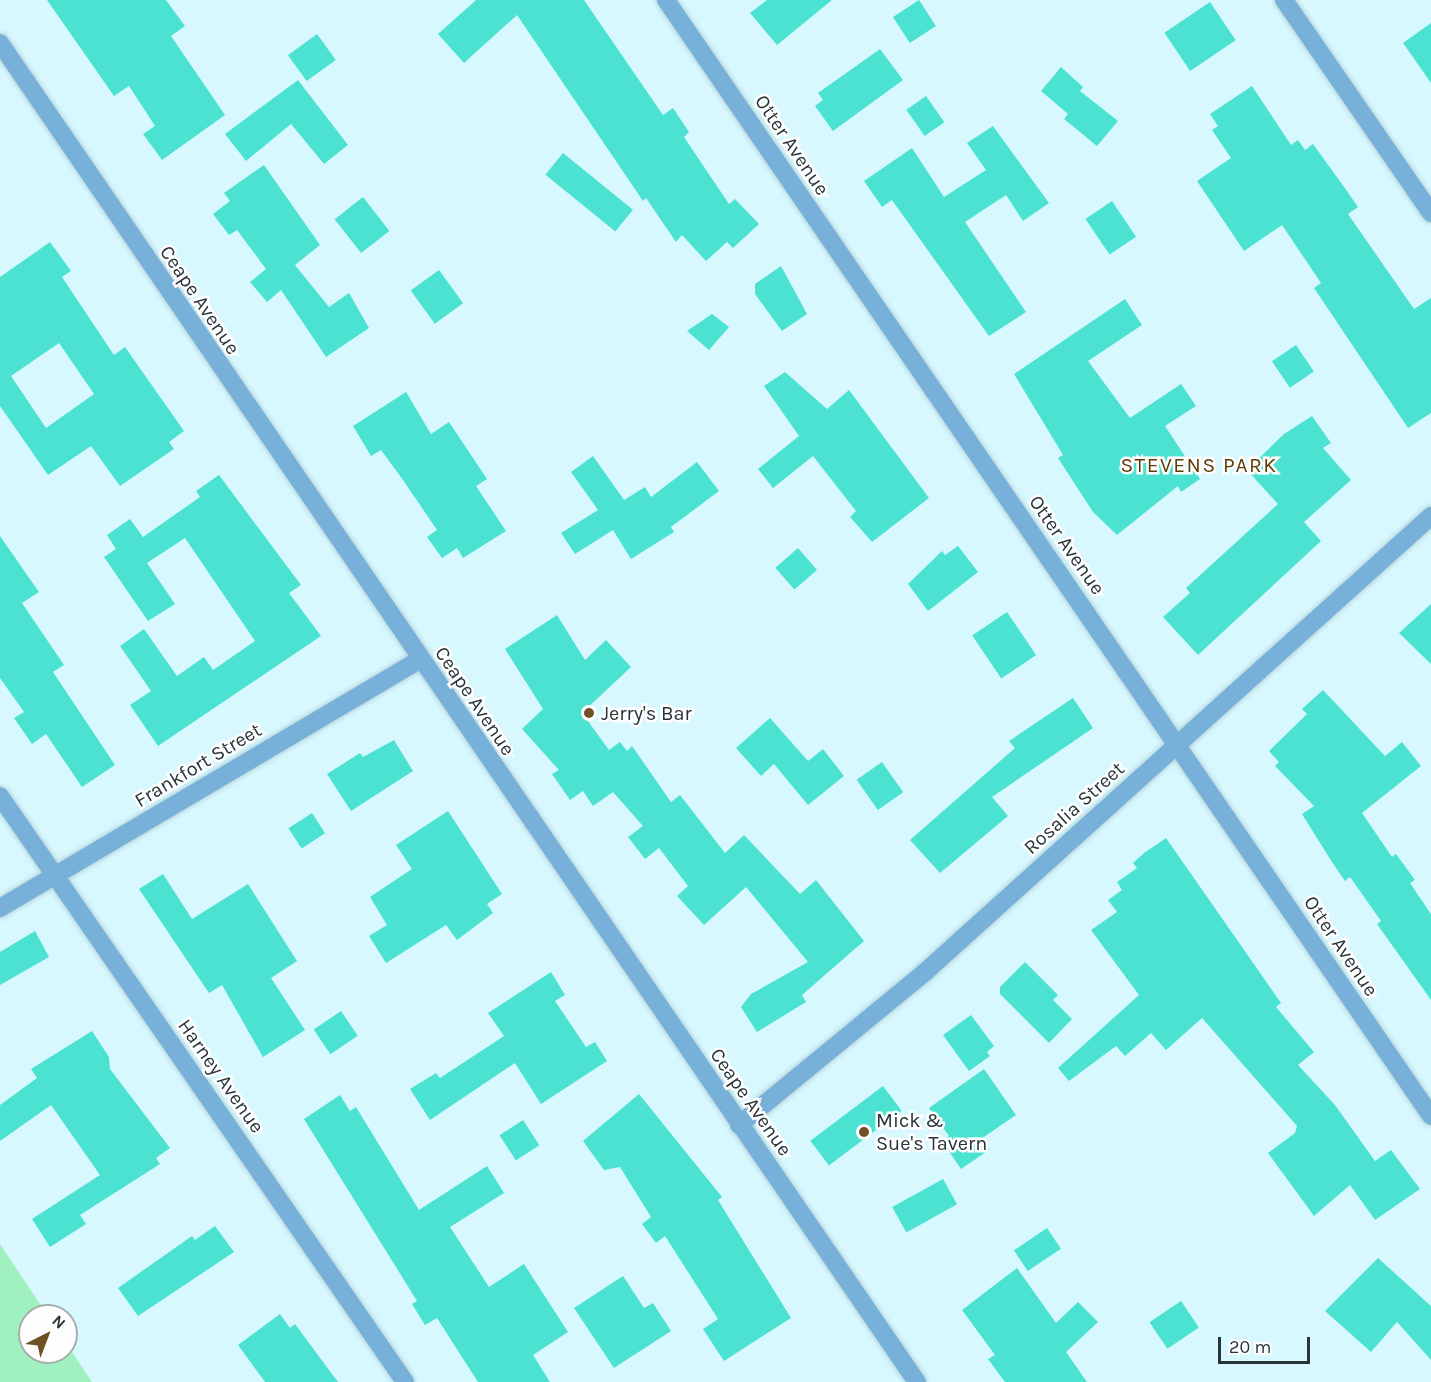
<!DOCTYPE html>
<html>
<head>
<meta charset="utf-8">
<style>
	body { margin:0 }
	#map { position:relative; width:1431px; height:1382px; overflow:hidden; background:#d7f8ff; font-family:Karla,sans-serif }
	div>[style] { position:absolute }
	.green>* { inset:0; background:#9ff2c0 }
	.building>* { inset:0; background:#4ce2d2; transform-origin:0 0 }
	.roads { filter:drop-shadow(0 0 2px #b8d5db) drop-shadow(0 0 2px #b8d5db) }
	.minor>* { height:18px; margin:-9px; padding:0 9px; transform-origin:9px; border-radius:9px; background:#77b1d9 }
	.dots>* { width:16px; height:16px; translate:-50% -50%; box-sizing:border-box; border:3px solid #fefefe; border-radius:50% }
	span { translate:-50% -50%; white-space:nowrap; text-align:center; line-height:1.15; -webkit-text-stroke:5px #fefefe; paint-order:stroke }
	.street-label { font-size:20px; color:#283437 }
	.poi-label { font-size:20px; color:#283437 }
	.left { translate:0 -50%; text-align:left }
	.neighbourhood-label { font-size:21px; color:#5d3c03; letter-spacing:1.5px }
	.north { position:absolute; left:18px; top:1304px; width:60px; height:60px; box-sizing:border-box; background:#fefefe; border:2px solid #a8adae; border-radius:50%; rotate:42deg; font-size:16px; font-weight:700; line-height:24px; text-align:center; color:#283437 }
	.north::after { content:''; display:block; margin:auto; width:21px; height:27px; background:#6f5126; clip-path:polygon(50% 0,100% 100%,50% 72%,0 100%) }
	.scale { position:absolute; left:1218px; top:1337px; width:92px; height:27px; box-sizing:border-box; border:3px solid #283437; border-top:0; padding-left:8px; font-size:18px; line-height:21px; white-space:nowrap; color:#283437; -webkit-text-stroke:4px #fefefe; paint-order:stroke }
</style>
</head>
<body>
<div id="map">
	<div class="green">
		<i style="clip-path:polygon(0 1244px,48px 1316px,30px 1316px,30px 1352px,66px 1352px,66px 1343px,92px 1382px,0 1382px)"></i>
	</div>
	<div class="building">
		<i style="clip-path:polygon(47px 0,166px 0,185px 26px,171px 36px,225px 115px,162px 160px,143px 134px,155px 126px,129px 86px,114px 96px)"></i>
		<i style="clip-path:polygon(476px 0,584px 0,663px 115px,673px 108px,689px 132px,684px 137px,729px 204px,735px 199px,759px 224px,733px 248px,727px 242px,706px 261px,682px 235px,676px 242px,646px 198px,643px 201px,517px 15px,464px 63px,438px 34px)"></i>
		<i style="clip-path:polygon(767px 0,832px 0,777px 45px,750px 13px)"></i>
		<i style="left:919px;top:0;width:31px;height:31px;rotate:57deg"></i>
		<i style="left:1210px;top:2px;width:46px;height:55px;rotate:56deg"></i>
		<i style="clip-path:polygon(1431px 23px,1431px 83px,1403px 43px)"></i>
		<i style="left:317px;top:34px;width:32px;height:36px;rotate:54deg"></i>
		<i style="clip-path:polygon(880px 49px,903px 80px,833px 131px,815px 106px,823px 100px,818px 93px)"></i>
		<i style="clip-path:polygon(1061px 67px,1083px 87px,1080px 91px,1118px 121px,1097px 146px,1064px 119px,1068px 114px,1041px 91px)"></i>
		<i style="clip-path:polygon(298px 80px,348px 145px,324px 164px,291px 124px,246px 161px,225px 134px)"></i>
		<i style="clip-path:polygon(1252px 86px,1291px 145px,1298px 140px,1305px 150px,1313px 144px,1342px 184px,1358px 207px,1348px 214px,1414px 309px,1431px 298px,1431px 413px,1408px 428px,1314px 288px,1321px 283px,1282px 225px,1244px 251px,1197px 181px,1231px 158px,1212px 130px,1218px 126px,1210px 114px)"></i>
		<i style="left:926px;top:96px;width:32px;height:24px;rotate:55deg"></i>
		<i style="clip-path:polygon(993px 126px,1049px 203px,1023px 221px,1006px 195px,965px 222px,1026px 312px,989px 336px,892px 200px,882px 207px,864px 181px,912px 148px,944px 197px,986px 170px,967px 143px)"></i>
		<i style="left:563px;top:153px;width:90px;height:28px;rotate:39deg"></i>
		<i style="clip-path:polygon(264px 165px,320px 245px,295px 265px,329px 307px,349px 293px,369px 328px,326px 357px,281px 290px,267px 302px,250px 282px,266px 269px,237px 230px,229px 235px,213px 214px,230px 201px,224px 193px)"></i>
		<i style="left:363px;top:197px;width:43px;height:36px;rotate:52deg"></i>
		<i style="left:1112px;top:201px;width:43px;height:32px;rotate:56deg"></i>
		<i style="clip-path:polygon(evenodd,50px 242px,71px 271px,62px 277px,114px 355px,125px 347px,184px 431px,169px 442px,174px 449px,120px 486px,91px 446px,48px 475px,0 406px,0 277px,50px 242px,59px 343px,94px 394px,46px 428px,11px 376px,59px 343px)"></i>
		<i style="clip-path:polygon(781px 266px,807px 314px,782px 331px,755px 294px,755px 284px)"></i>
		<i style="left:439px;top:270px;width:41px;height:35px;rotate:54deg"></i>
		<i style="clip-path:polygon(1125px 299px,1142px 325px,1088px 361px,1130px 418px,1181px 384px,1196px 406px,1165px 426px,1200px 479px,1181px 492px,1178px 486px,1117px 535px,1093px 512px,1058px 458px,1063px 455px,1014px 374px)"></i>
		<i style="clip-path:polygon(712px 314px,729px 327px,709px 350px,687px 331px)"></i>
		<i style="left:1296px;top:345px;width:32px;height:29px;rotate:56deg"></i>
		<i style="clip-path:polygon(785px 372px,827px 409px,849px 390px,929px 498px,872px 542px,850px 517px,856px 511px,813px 456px,773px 488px,758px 469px,799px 436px,764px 386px)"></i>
		<i style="clip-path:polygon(406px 392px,431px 434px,449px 422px,487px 479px,476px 486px,506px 531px,463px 558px,457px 548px,442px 558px,427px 537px,437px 530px,403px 480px,381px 450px,371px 456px,353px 426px)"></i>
		<i style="clip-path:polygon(1312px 416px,1331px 443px,1323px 448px,1351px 480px,1304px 522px,1321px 541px,1198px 655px,1163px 617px,1190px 593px,1186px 588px,1278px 504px,1247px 470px,1284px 434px)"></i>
		<i style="clip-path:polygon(593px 456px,624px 500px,645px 487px,651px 497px,697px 462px,719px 491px,671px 527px,674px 532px,631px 559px,613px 530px,575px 554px,561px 533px,598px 510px,571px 472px)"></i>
		<i style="clip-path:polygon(219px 475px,301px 585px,289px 593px,321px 636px,158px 746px,130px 705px,151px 691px,120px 646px,144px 629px,177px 676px,204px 657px,213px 670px,255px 641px,185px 538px,147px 563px,175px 604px,148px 621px,104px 557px,116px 549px,107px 535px,130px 519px,143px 537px,200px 497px,196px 491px)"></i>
		<i style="clip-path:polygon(0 536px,39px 592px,22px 603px,64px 665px,53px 672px,115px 765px,82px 787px,46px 734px,32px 744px,14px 718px,24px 712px,0 678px)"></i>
		<i style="clip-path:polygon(958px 546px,978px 572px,928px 611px,908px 584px,942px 551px,945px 555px)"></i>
		<i style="left:798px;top:548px;width:29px;height:30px;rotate:49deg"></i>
		<i style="clip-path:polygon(1431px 604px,1431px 664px,1399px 633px)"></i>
		<i style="left:1007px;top:612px;width:52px;height:42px;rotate:56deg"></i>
		<i style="clip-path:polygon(557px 615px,585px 660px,606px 640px,631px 667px,582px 713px,609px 750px,620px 742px,627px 751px,632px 746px,671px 802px,680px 795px,725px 853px,744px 835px,800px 894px,816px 880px,864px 941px,802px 995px,806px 1002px,757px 1032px,741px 1007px,751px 994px,808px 962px,746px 887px,704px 925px,677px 896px,688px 886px,659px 848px,645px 859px,628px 837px,643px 826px,613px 792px,593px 806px,583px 791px,570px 800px,552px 774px,559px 770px,522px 729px,543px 709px,505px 649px)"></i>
		<i style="clip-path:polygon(1323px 690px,1385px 756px,1402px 742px,1421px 766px,1362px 813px,1392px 857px,1396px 854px,1415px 880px,1410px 883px,1431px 914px,1431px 1000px,1377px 924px,1381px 921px,1350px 877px,1345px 881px,1330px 859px,1302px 814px,1314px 806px,1275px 766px,1279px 762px,1269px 751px,1307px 714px,1302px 709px)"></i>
		<i style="clip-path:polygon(1073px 698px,1093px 728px,992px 797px,1008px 816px,940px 873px,910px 840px,1015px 748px,1009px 741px)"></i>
		<i style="clip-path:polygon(770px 718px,808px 761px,823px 749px,844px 776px,808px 805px,774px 764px,761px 776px,736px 748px)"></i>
		<i style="clip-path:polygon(394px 740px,413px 771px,351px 811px,327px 774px,360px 753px,363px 757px)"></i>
		<i style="left:882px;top:762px;width:37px;height:31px;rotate:55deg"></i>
		<i style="clip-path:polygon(448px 811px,502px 894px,487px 904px,493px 913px,457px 940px,446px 925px,386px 963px,369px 936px,387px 925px,370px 897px,412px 869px,396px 845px)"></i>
		<i style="left:312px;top:813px;width:24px;height:28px;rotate:57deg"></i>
		<i style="clip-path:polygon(1166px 838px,1281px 1003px,1276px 1007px,1314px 1052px,1298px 1065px,1335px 1105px,1375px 1161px,1391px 1150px,1420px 1189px,1375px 1220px,1350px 1185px,1314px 1216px,1268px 1153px,1295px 1133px,1297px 1126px,1202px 1018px,1166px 1050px,1151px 1033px,1125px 1056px,1116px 1046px,1069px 1081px,1058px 1068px,1139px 995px,1091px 930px,1117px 912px,1108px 900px,1122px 890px,1117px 882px,1137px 868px,1133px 863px,1144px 853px)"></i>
		<i style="clip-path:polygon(163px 874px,192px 919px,248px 884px,297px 961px,271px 978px,305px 1030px,263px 1057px,222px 985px,209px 993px,139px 889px)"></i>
		<i style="clip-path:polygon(35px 931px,49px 957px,0 985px,0 952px)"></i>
		<i style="clip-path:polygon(1025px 962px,1058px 995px,1053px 1000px,1072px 1019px,1049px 1043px,1000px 994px,1000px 987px)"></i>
		<i style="clip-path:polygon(551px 972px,565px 995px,555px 1001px,586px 1047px,595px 1042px,607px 1061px,541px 1104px,515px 1063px,430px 1120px,410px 1089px,436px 1073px,440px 1078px,504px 1036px,488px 1013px)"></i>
		<i style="left:341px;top:1011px;width:30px;height:33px;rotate:56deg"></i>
		<i style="clip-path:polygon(971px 1015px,994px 1046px,987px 1052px,990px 1056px,969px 1071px,943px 1035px)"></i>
		<i style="clip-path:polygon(92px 1031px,109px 1057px,110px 1069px,170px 1148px,156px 1158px,160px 1164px,80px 1215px,86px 1224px,50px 1247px,32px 1219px,100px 1175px,51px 1105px,0 1141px,0 1105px,37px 1078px,31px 1069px)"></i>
		<i style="clip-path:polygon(984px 1069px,1016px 1115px,981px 1139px,989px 1150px,961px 1169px,942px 1141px,949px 1136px,929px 1108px)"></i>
		<i style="left:883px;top:1086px;width:31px;height:91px;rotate:53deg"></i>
		<i style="clip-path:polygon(639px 1094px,722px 1197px,718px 1200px,791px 1318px,724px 1361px,703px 1329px,718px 1319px,665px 1236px,656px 1243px,642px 1224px,651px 1217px,620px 1167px,604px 1170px,583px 1141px)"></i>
		<i style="clip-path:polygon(340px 1095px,350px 1111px,356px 1107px,419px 1210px,487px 1166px,504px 1193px,450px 1227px,489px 1287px,524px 1264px,568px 1332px,533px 1355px,550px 1382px,478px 1382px,437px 1318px,425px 1325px,412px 1304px,417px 1301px,304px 1119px)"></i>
		<i style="left:523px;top:1120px;width:30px;height:28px;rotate:57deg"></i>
		<i style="left:943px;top:1179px;width:29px;height:58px;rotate:61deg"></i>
		<i style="clip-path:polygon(215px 1226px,234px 1252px,138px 1316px,118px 1288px,192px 1236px,195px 1240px)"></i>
		<i style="left:1047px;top:1228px;width:25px;height:40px;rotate:56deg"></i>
		<i style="clip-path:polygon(1378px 1258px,1431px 1306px,1431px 1360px,1397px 1322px,1371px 1352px,1325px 1311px)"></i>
		<i style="clip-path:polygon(1017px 1268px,1056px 1323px,1078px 1302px,1098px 1322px,1066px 1352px,1087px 1382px,1005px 1382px,988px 1359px,995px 1355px,962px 1310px)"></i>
		<i style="clip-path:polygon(623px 1276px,644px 1308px,653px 1303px,671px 1331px,614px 1368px,574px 1308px)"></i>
		<i style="left:1181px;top:1301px;width:32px;height:38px;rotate:56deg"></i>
		<i style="clip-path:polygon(280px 1314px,290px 1328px,295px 1324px,338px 1382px,265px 1382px,238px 1345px)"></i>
	</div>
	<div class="roads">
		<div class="minor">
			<i style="left:666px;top:0;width:1353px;rotate:55.57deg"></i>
			<i style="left:1284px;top:0;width:259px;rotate:55.4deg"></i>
			<i style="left:0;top:43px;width:1623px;rotate:55.6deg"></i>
			<i style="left:0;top:796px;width:712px;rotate:55.35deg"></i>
			<i style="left:0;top:908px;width:488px;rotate:-30.6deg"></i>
			<i style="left:739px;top:1125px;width:239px;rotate:-39.4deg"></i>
			<i style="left:924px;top:973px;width:683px;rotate:-42.03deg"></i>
		</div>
	</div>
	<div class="dots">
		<i style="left:589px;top:713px;background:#6f5126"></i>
		<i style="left:864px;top:1132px;background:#6f5126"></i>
	</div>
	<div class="street-label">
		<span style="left:792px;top:145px;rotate:56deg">Otter Avenue</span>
		<span style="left:200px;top:300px;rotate:56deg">Ceape Avenue</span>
		<span style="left:1067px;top:545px;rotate:55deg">Otter Avenue</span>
		<span style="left:475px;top:701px;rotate:56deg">Ceape Avenue</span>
		<span style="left:198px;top:765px;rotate:-31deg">Frankfort Street</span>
		<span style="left:1074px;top:808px;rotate:-42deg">Rosalia Street</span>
		<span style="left:1341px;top:946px;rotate:56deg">Otter Avenue</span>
		<span style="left:221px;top:1076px;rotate:55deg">Harney Avenue</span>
		<span style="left:751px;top:1102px;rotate:55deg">Ceape Avenue</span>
	</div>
	<div class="poi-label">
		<span class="left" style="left:601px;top:713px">Jerry's Bar</span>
		<span class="left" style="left:876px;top:1132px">Mick &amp;<br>Sue's Tavern</span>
	</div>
	<div class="neighbourhood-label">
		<span style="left:1199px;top:465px">STEVENS PARK</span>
	</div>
	<div class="north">N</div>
	<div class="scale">20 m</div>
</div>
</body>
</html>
